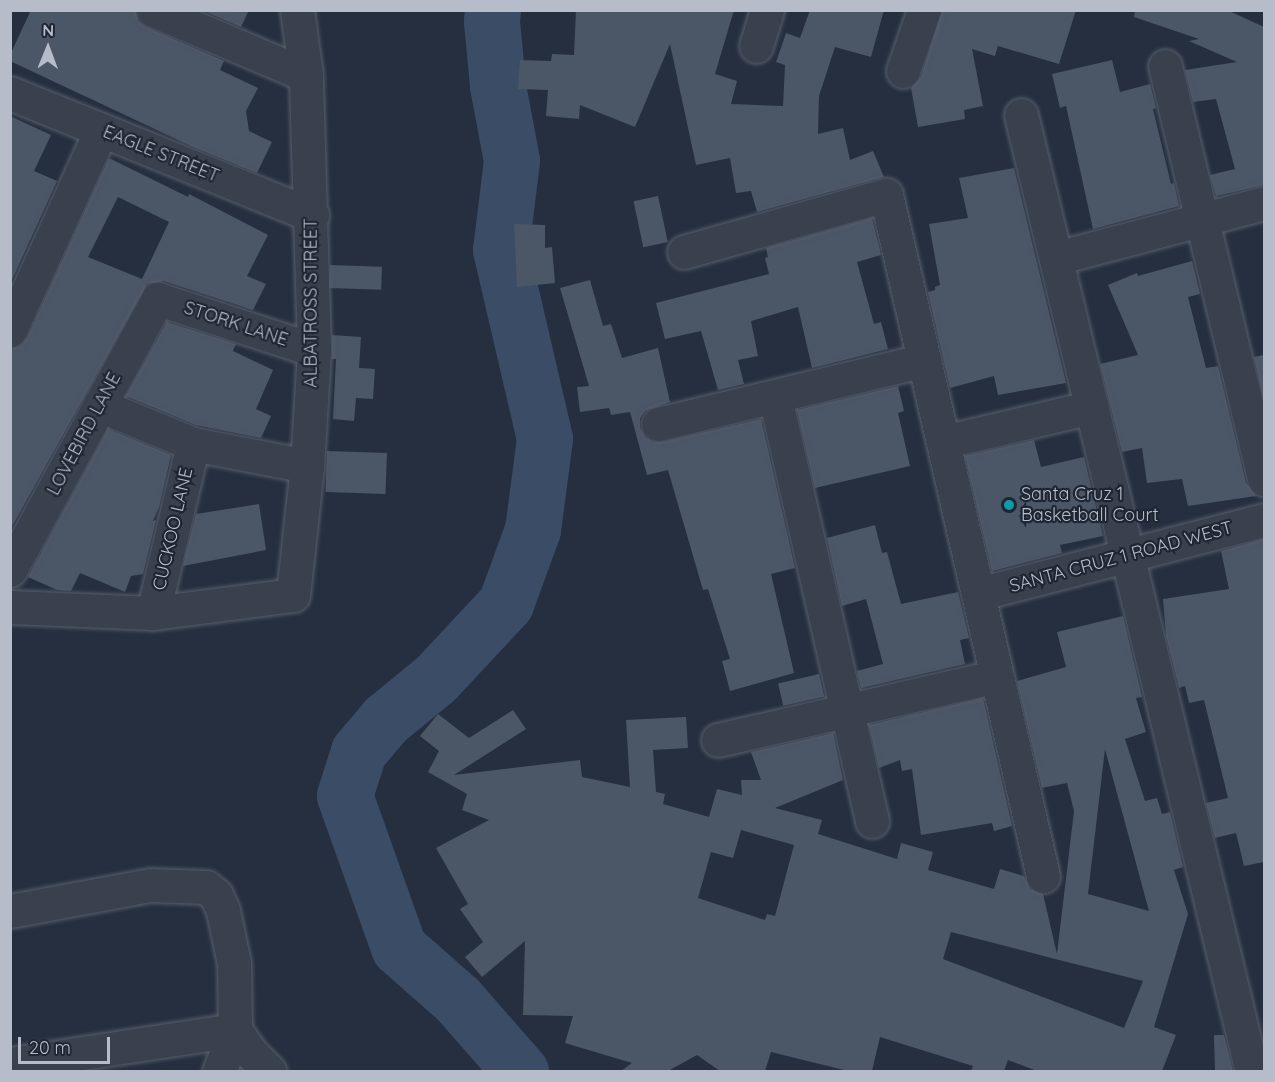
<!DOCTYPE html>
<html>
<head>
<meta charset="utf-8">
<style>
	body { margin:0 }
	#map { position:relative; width:1275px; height:1082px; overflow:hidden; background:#252f3f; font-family:Quicksand,sans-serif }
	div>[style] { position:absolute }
	.river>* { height:56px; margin:-28px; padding:0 28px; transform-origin:28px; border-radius:28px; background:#3b4c67 }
	.building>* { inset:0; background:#4b5667; transform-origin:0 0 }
	.roads { filter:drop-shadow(0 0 2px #575f6c) drop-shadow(0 0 2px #575f6c) }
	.street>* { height:33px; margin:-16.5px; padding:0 16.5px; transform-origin:16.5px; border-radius:16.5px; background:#39414f }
	.dots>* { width:16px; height:16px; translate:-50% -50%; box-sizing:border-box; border:3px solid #1e2634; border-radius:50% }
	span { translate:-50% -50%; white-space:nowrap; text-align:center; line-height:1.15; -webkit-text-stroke:4.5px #1e2634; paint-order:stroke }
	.street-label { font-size:18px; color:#b6bcc9 }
	.poi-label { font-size:18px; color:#b6bcc9 }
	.left { translate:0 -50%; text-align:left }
	.frame { position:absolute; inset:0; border:12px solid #b6bcc9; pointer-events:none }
	.north { position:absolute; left:18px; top:18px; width:60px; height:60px; -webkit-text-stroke:4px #1e2634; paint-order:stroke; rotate:1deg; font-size:16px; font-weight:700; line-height:24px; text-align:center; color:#b6bcc9 }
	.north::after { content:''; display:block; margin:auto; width:21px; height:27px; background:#b6bcc9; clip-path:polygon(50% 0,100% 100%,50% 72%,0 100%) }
	.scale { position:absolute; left:18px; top:1037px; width:92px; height:27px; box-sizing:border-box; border:3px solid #b6bcc9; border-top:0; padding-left:8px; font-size:18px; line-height:21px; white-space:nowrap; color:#b6bcc9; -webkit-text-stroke:4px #1e2634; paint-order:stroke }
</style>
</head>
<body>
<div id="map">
	<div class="river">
		<i style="left:493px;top:10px;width:12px;rotate:95deg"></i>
		<i style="left:492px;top:22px;width:64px;rotate:84.6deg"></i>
		<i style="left:498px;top:86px;width:76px;rotate:79.4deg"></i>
		<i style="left:512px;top:161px;width:90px;rotate:97deg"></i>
		<i style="left:501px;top:250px;width:194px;rotate:76.9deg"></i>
		<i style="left:545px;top:439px;width:92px;rotate:97.5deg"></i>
		<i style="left:533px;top:530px;width:79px;rotate:110deg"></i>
		<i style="left:506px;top:604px;width:103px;rotate:133deg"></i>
		<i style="left:436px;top:679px;width:65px;rotate:140.6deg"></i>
		<i style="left:386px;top:720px;width:42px;rotate:130.2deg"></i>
		<i style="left:359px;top:752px;width:46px;rotate:107.7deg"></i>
		<i style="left:345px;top:796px;width:161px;rotate:70.4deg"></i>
		<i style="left:399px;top:948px;width:79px;rotate:41.4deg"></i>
		<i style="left:458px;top:1000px;width:96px;rotate:48.8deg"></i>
	</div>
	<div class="building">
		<i style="clip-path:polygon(31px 10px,135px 10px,138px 21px,146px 27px,224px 61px,220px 70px,258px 88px,246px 111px,249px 131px,272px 142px,257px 173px,193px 147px,10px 61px,10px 55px)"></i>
		<i style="clip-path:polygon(202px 10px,249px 10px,241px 27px)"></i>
		<i style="clip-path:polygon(576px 10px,734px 10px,715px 74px,737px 81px,731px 104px,783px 106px,785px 65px,776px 62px,786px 33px,800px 38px,810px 10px,884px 10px,871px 57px,835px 47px,819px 96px,818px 134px,843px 128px,850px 160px,873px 151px,884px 177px,757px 212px,751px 191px,736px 193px,730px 158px,696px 165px,670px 44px,635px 127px,580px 105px,579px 119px,546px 116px,548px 90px,518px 89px,520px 60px,551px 61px,552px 54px,574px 55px)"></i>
		<i style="clip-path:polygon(942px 10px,1076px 10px,1059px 64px,998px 46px,995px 56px,972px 49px,983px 106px,964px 110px,965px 119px,918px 127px,911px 88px,921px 77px)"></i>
		<i style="clip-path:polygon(1135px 10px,1227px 10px,1264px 27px,1264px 185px,1216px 196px,1210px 175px,1235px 169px,1216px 99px,1193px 102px,1185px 70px,1237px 62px,1189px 41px,1199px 39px,1134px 17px)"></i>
		<i style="clip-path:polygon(1112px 60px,1120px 92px,1150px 84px,1156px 108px,1153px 109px,1171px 184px,1174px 183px,1179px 206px,1093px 229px,1066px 106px,1060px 108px,1052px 74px)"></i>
		<i style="clip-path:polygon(10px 116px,51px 135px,34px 171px,57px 181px,10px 284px)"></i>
		<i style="clip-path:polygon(evenodd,109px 158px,188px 197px,189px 194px,268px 235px,247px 276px,266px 284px,253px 310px,164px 281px,147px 284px,10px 530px,10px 349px,20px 346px,27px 338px,109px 158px,118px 197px,169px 222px,142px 279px,88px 257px,118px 197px)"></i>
		<i style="clip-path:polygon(1014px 168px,1066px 383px,998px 395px,994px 376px,950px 388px,928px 292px,935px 290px,935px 287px,940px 285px,929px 224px,968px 218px,959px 178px)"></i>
		<i style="left:658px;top:196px;width:47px;height:25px;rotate:78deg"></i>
		<i style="clip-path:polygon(872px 218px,881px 255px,857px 262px,874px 324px,881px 322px,888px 349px,812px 368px,798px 307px,751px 321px,758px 356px,738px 360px,744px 384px,718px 390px,701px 331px,665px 339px,656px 303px,769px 274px,765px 258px,768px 257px,766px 248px)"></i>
		<i style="clip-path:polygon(514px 224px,545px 225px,545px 248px,552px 247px,555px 283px,517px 287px)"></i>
		<i style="clip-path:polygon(1192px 261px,1200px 294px,1188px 297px,1206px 368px,1218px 366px,1246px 483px,1256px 496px,1188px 506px,1182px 479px,1147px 483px,1142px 448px,1122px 452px,1100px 364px,1138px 355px,1108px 285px,1137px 273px,1138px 276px)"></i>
		<i style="left:330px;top:265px;width:52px;height:23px;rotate:2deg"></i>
		<i style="clip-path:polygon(590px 280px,603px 326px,611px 324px,622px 358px,658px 348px,670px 402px,645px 411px,640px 418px,640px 428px,645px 437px,653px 442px,662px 442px,761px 419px,795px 568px,771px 574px,794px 673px,730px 691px,722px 661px,730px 659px,708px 589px,703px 590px,668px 470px,647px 475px,630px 412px,611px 415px,609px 408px,580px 412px,577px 387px,589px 386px,560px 288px)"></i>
		<i style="clip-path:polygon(167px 322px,236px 344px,233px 351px,273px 370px,256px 409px,271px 416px,261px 438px,196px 425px,126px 396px)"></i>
		<i style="clip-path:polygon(332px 335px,361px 337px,359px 368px,375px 369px,373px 399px,356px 398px,354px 421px,333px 419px,336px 359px,332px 359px)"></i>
		<i style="clip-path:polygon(1264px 355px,1264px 401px,1254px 357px)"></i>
		<i style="clip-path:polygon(898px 386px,904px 411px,898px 413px,910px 466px,815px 488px,797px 410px)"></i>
		<i style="clip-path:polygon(108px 429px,171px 455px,159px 507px,153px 521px,156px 520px,143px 574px,131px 576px,125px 592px,80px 573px,71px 591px,57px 590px,28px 577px)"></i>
		<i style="clip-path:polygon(1034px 440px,1041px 467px,1084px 457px,1103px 536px,1060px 545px,1062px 553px,992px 571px,965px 456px)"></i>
		<i style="left:327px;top:451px;width:60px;height:41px;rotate:2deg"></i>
		<i style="clip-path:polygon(259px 504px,266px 550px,183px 566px,196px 514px)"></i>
		<i style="clip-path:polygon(875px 525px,882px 553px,887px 552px,901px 604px,958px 592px,969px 638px,960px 640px,965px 664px,861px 688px,857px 671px,883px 664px,866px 599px,842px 606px,827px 538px)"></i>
		<i style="clip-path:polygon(1264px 539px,1264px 862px,1244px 866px,1236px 833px,1215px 838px,1206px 803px,1228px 798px,1204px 700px,1189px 703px,1185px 686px,1179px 688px,1166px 636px,1163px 599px,1229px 589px,1221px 551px)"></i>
		<i style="clip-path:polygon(evenodd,1123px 616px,1142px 697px,1136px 698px,1146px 732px,1125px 739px,1145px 801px,1157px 798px,1162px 814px,1170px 812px,1183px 867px,1174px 870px,1188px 914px,1154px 1027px,1176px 1035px,1162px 1071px,1037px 1071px,1008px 1060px,1004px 1071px,971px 1071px,973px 1066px,880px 1037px,872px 1071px,848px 1071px,771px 1052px,765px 1071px,720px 1071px,697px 1055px,668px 1071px,621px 1071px,632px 1063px,565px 1043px,573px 1016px,523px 1015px,525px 941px,482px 977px,465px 957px,483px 942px,460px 909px,468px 904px,436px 848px,489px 820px,462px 810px,467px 794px,428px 772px,439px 751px,420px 736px,438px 714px,469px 738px,513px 710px,526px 729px,454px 775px,580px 760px,582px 777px,630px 787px,626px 720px,686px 717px,688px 748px,653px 750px,656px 792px,665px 794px,663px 804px,709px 817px,717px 789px,742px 795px,741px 780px,761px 780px,751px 752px,833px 733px,843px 780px,775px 808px,822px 820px,818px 834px,897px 859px,901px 843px,933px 852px,928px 870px,994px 889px,1000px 869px,1024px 876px,1030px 889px,1043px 894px,1057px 954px,1074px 811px,1067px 783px,1042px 788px,1017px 681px,1066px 667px,1057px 632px,1123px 616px,1105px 749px,1149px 911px,1088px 894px,1105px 749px,1123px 616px,741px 830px,794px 845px,775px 916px,767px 914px,765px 920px,698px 898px,711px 852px,733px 858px,741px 830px,1123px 616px,951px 932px,1059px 960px,1143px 981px,1124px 1028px,943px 959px,951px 932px)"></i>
		<i style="left:819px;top:674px;width:23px;height:42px;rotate:77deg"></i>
		<i style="clip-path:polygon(983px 698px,1012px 826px,994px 831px,992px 823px,921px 835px,912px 769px,902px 771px,900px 760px,879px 768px,869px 725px)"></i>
		<i style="clip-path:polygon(1214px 1035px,1224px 1035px,1233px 1071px,1215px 1071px)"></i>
	</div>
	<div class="roads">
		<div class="street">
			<i style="left:153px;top:10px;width:166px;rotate:23deg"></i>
			<i style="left:756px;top:46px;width:38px;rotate:-73deg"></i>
			<i style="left:1165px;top:66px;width:425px;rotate:76.5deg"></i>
			<i style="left:903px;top:71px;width:65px;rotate:-71deg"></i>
			<i style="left:10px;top:93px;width:326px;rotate:22deg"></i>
			<i style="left:1021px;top:115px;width:984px;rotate:76.43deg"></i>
			<i style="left:684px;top:252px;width:210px;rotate:-15.8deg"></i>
			<i style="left:886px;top:195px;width:699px;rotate:77.02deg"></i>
			<i style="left:1056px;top:258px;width:215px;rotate:-14.8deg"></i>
			<i style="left:10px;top:330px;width:220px;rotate:-65.5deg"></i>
			<i style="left:775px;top:397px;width:435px;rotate:77.1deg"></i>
			<i style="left:99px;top:405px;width:102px;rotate:22.5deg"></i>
			<i style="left:193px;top:444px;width:116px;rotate:10.9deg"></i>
			<i style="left:658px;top:424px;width:274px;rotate:-13.5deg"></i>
			<i style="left:943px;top:442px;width:153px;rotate:-13.2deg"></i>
			<i style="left:10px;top:570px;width:309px;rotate:-61.4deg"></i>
			<i style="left:158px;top:299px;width:164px;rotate:18.1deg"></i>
			<i style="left:978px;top:594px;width:295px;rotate:-14.5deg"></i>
			<i style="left:10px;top:607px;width:143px;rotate:2.4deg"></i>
			<i style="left:153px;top:613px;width:141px;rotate:-7.3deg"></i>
			<i style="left:293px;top:595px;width:130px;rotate:-83.8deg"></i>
			<i style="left:307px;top:466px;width:116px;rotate:-86.5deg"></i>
			<i style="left:314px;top:350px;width:275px;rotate:-91.7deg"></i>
			<i style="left:306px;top:75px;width:66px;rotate:-97.9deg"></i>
			<i style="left:153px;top:613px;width:174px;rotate:-76.7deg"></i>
			<i style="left:718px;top:740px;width:286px;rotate:-12.9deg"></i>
			<i style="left:10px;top:911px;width:142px;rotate:-10.5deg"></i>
			<i style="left:150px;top:885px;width:56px;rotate:2deg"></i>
			<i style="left:206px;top:887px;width:13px;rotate:39deg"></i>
			<i style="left:216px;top:895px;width:17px;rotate:66deg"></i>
			<i style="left:223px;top:911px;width:53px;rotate:78.1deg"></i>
			<i style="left:234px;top:963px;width:67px;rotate:89.1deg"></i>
			<i style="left:235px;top:1030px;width:45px;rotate:110.9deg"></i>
			<i style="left:235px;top:1030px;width:29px;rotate:55deg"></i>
			<i style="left:252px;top:1054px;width:25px;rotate:45deg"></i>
			<i style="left:10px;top:1064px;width:228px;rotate:-8.6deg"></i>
		</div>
	</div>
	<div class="dots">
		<i style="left:1009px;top:505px;background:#0f9aa8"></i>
	</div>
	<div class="street-label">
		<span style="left:161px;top:154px;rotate:22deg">EAGLE STREET</span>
		<span style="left:311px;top:303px;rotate:-90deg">ALBATROSS STREET</span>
		<span style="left:236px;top:324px;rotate:18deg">STORK LANE</span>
		<span style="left:84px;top:434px;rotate:-62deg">LOVEBIRD LANE</span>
		<span style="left:173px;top:529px;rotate:-77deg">CUCKOO LANE</span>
		<span style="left:1121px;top:557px;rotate:-15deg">SANTA CRUZ 1 ROAD WEST</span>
	</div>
	<div class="poi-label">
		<span class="left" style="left:1021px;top:505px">Santa Cruz 1<br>Basketball Court</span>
	</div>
	<div class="frame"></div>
	<div class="north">N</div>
	<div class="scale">20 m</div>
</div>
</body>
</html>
